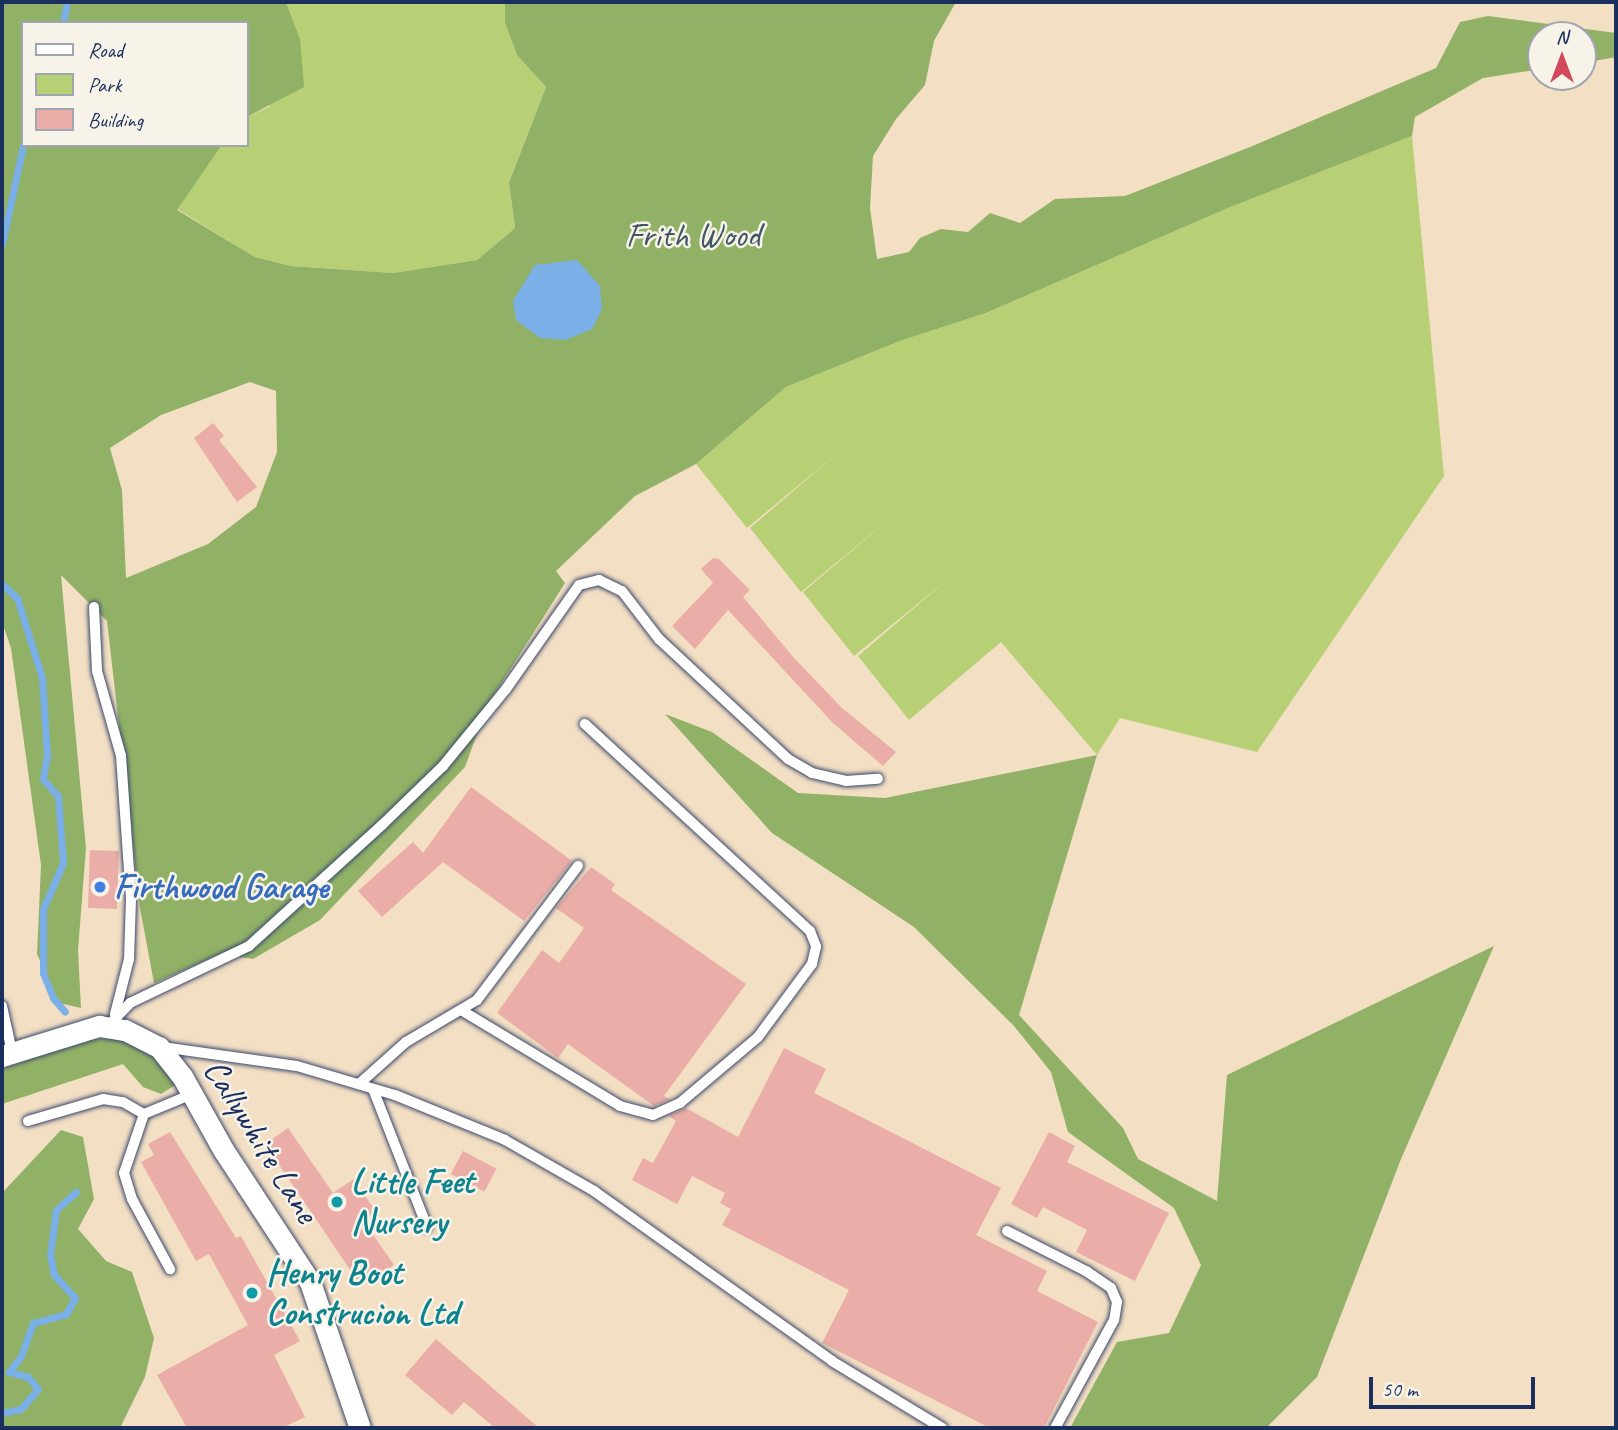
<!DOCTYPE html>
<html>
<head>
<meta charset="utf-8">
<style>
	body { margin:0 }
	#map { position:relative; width:1618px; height:1430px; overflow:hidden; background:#f3dfc4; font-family:Caveat,sans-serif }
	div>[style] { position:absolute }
	.green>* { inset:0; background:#b7d075 }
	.forest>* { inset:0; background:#91b266 }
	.water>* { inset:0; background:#7aafe7 }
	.stream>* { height:7px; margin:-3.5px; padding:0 3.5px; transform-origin:3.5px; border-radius:3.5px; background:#7aafe7 }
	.building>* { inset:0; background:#eaada7; transform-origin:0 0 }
	.roads { filter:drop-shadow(0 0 2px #3b496d) drop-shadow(0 0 2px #3b496d) }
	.lane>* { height:10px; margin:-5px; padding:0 5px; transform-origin:5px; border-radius:5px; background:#fff }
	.street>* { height:21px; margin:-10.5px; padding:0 10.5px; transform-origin:10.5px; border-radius:10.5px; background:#fff }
	.dots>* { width:19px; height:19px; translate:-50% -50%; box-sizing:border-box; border:4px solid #f7f3e8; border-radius:50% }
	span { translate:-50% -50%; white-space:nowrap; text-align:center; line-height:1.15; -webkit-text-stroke:5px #f7f3e8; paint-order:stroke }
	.park-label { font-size:35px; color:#425764 }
	.shop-label { font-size:35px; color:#366cbe; font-weight:700 }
	.left { translate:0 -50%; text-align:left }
	.street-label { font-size:35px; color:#1b2f5e }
	.culture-label { font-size:35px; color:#0d838f; font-weight:700 }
	.frame { position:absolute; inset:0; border:4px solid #1b2f5e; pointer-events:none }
	.legend { position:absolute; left:21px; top:21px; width:228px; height:126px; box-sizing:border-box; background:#f7f3e8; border:2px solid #9fa5b1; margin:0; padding:9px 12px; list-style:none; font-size:21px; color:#1b2f5e }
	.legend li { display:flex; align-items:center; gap:14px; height:35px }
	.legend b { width:35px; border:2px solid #9fa5b1 }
	.north { position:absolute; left:1527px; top:21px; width:70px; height:70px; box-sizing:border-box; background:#f7f3e8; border:2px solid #9fa5b1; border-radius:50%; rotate:0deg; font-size:19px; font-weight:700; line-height:28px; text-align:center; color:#1b2f5e }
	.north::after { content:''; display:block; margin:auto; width:24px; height:32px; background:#d1495b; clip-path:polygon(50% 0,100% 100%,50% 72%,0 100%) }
	.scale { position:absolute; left:1369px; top:1377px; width:166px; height:32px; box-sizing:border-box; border:4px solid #1b2f5e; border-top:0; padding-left:9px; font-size:21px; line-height:24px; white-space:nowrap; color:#1b2f5e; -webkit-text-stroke:5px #f7f3e8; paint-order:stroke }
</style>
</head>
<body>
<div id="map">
	<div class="green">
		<i style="clip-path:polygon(286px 2px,505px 2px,505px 23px,517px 55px,546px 87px,509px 181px,515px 228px,477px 260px,393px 273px,291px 266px,255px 257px,177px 209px,222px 145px,247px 145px,247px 117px,269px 107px,300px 39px)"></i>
		<i style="clip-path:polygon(1412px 136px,1444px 476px,1257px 752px,1120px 718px,1097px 755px,1001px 642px,909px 720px,858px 656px,948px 579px,854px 656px,803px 592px,894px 515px,801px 592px,750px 528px,840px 451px,747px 528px,696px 464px,786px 387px,900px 341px,986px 313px,1228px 208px)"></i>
	</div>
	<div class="forest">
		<i style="clip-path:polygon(evenodd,11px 2px,286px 2px,300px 39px,304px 87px,247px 117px,247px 23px,23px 23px,23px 145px,222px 145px,177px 210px,255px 257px,291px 266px,393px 273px,477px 260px,515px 228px,509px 182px,546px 87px,517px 55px,505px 23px,505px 2px,956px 2px,934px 41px,925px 85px,896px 119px,873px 156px,870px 208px,877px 259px,909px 252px,920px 238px,941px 229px,968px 232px,990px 213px,1020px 223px,1055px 199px,1125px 196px,1250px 147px,1436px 68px,1460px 22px,1488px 16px,1616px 33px,1616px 57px,1583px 63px,1583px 35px,1541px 35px,1541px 69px,1483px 78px,1415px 117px,1412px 136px,1228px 208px,986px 313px,900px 341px,786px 387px,696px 464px,635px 496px,556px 571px,565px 583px,487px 706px,465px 767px,320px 920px,253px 959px,220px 954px,154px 983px,140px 908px,107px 621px,61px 575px,86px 848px,78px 950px,81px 1008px,59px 1003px,37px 954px,41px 865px,11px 648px,2px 622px,2px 4px,11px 2px,250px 382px,276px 391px,277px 452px,256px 507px,208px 544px,126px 578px,122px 490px,110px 448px,161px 415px,250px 382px)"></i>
		<i style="clip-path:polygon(665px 714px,712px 732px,798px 793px,885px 798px,1097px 755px,1019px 1015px,1123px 1128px,1138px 1159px,1217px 1201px,1227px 1075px,1494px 946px,1401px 1159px,1317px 1377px,1266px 1428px,1070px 1428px,1117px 1342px,1169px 1333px,1201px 1265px,1174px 1208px,1068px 1132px,1051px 1072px,1014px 1026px,914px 927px,772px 833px)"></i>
		<i style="clip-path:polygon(115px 1038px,150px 1046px,177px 1084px,161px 1094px,143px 1087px,123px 1064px,2px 1104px,2px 1069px,84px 1039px)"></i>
		<i style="clip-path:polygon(61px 1130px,83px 1137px,94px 1199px,78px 1229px,106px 1261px,132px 1272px,154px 1338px,145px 1377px,120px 1428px,2px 1428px,2px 1193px)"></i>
	</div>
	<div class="water">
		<i style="clip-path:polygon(577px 260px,600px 286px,602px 309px,592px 329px,565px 340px,540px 338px,516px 320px,513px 301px,535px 265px)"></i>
	</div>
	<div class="stream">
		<i style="left:63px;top:23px;width:21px;rotate:-79deg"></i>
		<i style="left:2px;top:244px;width:101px;rotate:-78deg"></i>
		<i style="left:2px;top:584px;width:21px;rotate:43deg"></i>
		<i style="left:17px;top:598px;width:84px;rotate:72.6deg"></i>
		<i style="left:42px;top:678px;width:78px;rotate:86.3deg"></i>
		<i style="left:47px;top:756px;width:23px;rotate:100deg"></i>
		<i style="left:43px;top:779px;width:23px;rotate:49deg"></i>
		<i style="left:58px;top:796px;width:67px;rotate:85.7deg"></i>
		<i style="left:63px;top:863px;width:50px;rotate:113.5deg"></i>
		<i style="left:43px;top:909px;width:64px;rotate:90deg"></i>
		<i style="left:43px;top:973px;width:27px;rotate:68deg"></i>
		<i style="left:53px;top:998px;width:18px;rotate:49deg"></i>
		<i style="left:2px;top:1413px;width:19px;rotate:-12deg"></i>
		<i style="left:21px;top:1409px;width:26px;rotate:-50deg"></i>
		<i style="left:38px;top:1389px;width:16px;rotate:-130deg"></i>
		<i style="left:28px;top:1377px;width:20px;rotate:-165deg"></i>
		<i style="left:9px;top:1372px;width:20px;rotate:-53deg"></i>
		<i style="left:21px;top:1356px;width:35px;rotate:-70deg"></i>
		<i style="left:33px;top:1323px;width:34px;rotate:-15deg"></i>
		<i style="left:66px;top:1314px;width:18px;rotate:-61deg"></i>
		<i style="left:75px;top:1298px;width:31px;rotate:-132deg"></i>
		<i style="left:54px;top:1275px;width:20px;rotate:-101deg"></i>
		<i style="left:50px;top:1255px;width:45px;rotate:-82.4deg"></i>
		<i style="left:56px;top:1210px;width:27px;rotate:-42deg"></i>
	</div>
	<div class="building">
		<i style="clip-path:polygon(213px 423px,224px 436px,219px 440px,257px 487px,237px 502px,194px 438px)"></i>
		<i style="clip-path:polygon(713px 558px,719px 559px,750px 590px,743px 597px,794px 658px,842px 708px,896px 752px,883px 766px,833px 723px,728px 610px,695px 649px,672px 626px,713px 583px,701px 569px)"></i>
		<i style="clip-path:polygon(471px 787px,572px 861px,524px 921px,443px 862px,382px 917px,358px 891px,413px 842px,423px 853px)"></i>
		<i style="left:90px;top:850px;width:29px;height:58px;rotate:2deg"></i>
		<i style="clip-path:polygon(591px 867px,615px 884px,611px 890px,746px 984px,664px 1096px,670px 1099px,654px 1106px,568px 1044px,558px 1058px,497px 1013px,542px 950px,559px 963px,584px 928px,556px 908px)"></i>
		<i style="clip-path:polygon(784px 1048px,826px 1069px,814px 1093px,1001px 1188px,976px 1235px,1047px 1271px,1037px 1291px,1098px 1322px,1044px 1428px,990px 1428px,822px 1343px,849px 1290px,722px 1225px,731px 1209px,720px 1203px,725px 1193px,692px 1176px,677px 1204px,632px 1180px,643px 1158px,653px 1163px,676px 1121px,669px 1116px,686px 1108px,738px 1137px)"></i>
		<i style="clip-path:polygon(288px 1128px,333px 1193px,354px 1179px,376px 1212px,363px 1220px,394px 1265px,361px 1286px,265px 1144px)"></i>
		<i style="clip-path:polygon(170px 1132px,236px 1238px,241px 1236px,300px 1341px,274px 1355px,305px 1417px,282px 1428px,187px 1428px,157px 1375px,248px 1325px,209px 1254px,196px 1261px,141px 1162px,154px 1155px,148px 1144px)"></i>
		<i style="clip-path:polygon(1049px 1132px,1075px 1146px,1067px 1162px,1169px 1213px,1135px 1281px,1076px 1252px,1087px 1230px,1043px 1207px,1037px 1218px,1011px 1204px)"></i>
		<i style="left:463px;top:1151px;width:38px;height:26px;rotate:28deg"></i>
		<i style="clip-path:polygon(436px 1339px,539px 1428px,495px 1428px,464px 1402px,452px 1415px,405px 1375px)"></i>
	</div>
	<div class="roads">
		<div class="lane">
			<i style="left:94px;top:607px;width:64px;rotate:87.3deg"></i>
			<i style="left:97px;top:671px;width:88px;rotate:74.2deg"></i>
			<i style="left:121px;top:756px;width:143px;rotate:86deg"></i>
			<i style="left:131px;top:899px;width:60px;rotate:91.9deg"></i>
			<i style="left:129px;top:959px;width:57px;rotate:104.3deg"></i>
			<i style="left:2px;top:1006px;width:47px;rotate:77.7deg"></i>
			<i style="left:461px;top:1010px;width:186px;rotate:31.1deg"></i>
			<i style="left:620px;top:1106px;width:34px;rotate:15deg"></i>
			<i style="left:653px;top:1115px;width:30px;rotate:-24deg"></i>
			<i style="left:680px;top:1103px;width:102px;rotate:-40.2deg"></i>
			<i style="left:758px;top:1037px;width:91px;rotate:-53.5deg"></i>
			<i style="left:812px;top:964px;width:18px;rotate:-77deg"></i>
			<i style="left:816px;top:946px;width:16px;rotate:-112deg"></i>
			<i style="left:810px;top:931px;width:306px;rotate:-137.4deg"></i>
			<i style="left:107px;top:1027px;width:33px;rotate:-46deg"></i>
			<i style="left:130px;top:1003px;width:132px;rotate:-25.6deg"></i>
			<i style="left:249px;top:946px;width:180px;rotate:-42.3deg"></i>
			<i style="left:382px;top:825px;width:85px;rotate:-44deg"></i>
			<i style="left:443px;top:766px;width:99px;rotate:-50.7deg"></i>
			<i style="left:506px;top:689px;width:127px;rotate:-54.9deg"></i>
			<i style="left:579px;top:585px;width:21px;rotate:-14deg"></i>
			<i style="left:599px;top:580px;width:25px;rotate:26deg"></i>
			<i style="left:622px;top:591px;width:61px;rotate:52.4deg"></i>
			<i style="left:659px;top:639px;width:176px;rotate:42.9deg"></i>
			<i style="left:788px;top:759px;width:28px;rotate:30deg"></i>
			<i style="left:812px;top:773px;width:35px;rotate:13deg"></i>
			<i style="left:846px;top:781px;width:32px;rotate:-4deg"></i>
			<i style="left:162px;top:1047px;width:136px;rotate:8deg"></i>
			<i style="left:297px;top:1066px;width:102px;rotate:16.5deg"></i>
			<i style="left:395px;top:1095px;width:119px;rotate:22.2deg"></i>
			<i style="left:505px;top:1140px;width:103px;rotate:29.8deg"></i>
			<i style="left:594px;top:1191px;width:292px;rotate:35.5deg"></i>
			<i style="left:832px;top:1361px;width:129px;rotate:31.3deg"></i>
			<i style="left:359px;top:1084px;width:63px;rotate:-41.8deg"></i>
			<i style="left:406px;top:1042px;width:82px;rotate:-30.6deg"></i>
			<i style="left:477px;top:1000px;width:168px;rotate:-53deg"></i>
			<i style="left:373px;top:1089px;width:148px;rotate:68.6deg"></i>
			<i style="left:144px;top:1114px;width:62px;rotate:108.7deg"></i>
			<i style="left:124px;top:1173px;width:27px;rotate:73deg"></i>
			<i style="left:132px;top:1199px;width:80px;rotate:61.5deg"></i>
			<i style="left:28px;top:1121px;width:78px;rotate:-16.3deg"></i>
			<i style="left:103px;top:1099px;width:20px;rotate:9deg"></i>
			<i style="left:123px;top:1102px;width:24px;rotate:30deg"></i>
			<i style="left:144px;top:1114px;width:52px;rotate:-22.6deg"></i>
			<i style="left:1007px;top:1231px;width:89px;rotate:26.9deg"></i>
			<i style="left:1086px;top:1271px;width:30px;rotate:34deg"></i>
			<i style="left:1111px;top:1288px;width:15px;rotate:67deg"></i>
			<i style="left:1117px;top:1302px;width:18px;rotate:99deg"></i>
			<i style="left:1114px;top:1320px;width:123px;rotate:118.6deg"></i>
		</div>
		<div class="street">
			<i style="left:2px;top:1056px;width:102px;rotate:-17.2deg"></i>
			<i style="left:99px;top:1026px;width:26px;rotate:9deg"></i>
			<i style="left:125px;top:1030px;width:38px;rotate:27deg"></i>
			<i style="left:159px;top:1047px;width:37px;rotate:52deg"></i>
			<i style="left:182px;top:1076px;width:86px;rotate:60.8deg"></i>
			<i style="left:224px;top:1151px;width:157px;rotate:56.7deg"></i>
			<i style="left:310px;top:1282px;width:154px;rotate:71.1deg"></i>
		</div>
	</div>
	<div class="dots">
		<i style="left:100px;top:887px;background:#3f7fe0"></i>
		<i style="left:337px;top:1202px;background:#0f9aa8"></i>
		<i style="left:252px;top:1293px;background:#0f9aa8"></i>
	</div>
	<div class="park-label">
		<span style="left:693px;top:235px">Frith Wood</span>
	</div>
	<div class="shop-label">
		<span class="left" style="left:114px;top:887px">Firthwood Garage</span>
	</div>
	<div class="street-label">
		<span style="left:261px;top:1141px;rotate:58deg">Callywhite Lane</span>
	</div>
	<div class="culture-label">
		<span class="left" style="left:351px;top:1202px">Little Feet<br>Nursery</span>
		<span class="left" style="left:266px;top:1293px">Henry Boot<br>Construcion Ltd</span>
	</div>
	<div class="frame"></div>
	<ul class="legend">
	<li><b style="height:9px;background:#fff"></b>Road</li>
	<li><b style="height:19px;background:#b7d075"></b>Park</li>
	<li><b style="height:19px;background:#eaada7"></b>Building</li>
	</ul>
	<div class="north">N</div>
	<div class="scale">50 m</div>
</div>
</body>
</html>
